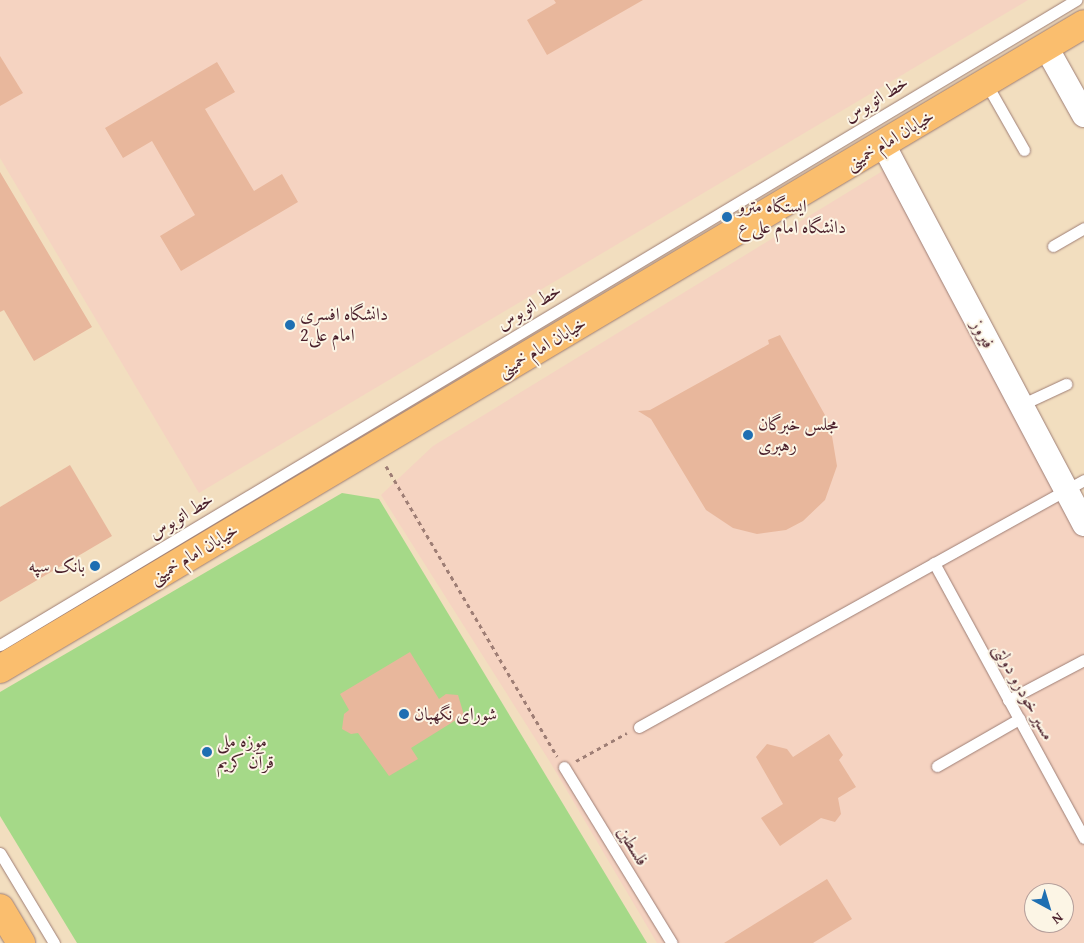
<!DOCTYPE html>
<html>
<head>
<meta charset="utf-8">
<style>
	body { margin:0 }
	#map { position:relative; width:1084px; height:943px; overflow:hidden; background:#f2debf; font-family:"Gentium Book Plus",Amiri,serif }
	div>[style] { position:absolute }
	.built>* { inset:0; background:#f5d3c1 }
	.green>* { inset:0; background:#a5d988 }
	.building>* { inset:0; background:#e8b79c }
	.path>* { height:3px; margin-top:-1.5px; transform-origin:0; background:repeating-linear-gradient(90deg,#9e7e75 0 4px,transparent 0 8px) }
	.roads { filter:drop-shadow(0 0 1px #9e7e75) drop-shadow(0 0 1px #9e7e75) }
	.lane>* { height:11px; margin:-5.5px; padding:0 5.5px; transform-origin:5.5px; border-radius:5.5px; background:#fff }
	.street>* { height:24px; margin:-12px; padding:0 12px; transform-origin:12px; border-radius:12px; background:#fff }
	.primary>* { height:28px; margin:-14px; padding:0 14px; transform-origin:14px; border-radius:14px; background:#fabe6e }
	.dots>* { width:14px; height:14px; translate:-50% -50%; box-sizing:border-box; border:2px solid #fcf5e5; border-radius:50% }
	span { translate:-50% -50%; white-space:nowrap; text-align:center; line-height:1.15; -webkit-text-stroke:4px #fcf5e5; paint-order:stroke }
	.street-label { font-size:18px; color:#4a1f2b }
	.poi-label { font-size:18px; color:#4a1f2b }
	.left { translate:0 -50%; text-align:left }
	.right { translate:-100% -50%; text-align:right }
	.north { position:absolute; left:1024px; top:883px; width:50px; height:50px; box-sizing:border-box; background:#fcf5e5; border:1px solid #b59f9b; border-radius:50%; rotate:141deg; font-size:14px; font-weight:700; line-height:20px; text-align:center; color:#4a1f2b }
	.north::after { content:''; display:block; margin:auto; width:18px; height:22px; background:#1f6fb2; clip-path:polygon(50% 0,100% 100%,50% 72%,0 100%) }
</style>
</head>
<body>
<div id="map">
	<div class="built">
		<i style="clip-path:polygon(0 0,1028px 0,199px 493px,0 158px)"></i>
		<i style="clip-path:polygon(evenodd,894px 164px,1084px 524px,1084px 943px,657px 943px,550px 762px,381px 495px,433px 446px,894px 164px,1034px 893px,1064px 893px,1064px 923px,1034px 923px,1034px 893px)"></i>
	</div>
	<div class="green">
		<i style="clip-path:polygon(342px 493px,379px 499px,647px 943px,77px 943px,0 816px,0 692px)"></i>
	</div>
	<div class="building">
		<i style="clip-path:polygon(554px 0,643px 0,547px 55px,527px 20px,556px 3px)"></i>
		<i style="clip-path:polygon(0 56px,23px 93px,0 106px)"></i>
		<i style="clip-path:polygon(217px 62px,235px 92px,205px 109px,254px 191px,282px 174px,298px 202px,181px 271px,160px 236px,195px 215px,152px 141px,123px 158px,105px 128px)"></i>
		<i style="clip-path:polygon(0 172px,92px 327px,34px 361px,4px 310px,0 312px)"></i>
		<i style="clip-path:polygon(780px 335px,830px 424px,837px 466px,825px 500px,803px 521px,786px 530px,757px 534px,733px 528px,706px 510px,651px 419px,638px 411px,650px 410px,769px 344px,768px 340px)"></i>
		<i style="clip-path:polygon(70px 465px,112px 536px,0 602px,0 507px)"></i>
		<i style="clip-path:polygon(410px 652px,439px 699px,446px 694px,458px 695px,464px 715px,411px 748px,418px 759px,389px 776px,358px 733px,351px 734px,342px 729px,344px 714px,349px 710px,340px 694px)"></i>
		<i style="clip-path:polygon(829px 734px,843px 755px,839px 760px,856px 787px,838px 798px,841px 814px,835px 822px,821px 818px,780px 846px,761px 818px,783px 804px,756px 757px,767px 744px,787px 749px,793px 757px)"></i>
		<i style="clip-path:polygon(827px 879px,852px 919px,813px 943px,724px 943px)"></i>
	</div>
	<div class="path">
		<i style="left:386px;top:466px;width:337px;rotate:59.5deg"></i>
		<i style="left:576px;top:761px;width:58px;rotate:-28.8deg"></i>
	</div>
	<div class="roads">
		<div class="lane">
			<i style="left:986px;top:83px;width:77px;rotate:60.4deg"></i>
			<i style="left:1053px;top:246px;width:36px;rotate:-30deg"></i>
			<i style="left:1021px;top:405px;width:50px;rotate:-25deg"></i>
			<i style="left:934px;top:563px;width:313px;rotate:61.4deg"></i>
			<i style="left:0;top:645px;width:1255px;rotate:-30.94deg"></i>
			<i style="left:1008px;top:700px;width:86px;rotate:-27.8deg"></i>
			<i style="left:639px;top:727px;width:509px;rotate:-29.03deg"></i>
			<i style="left:937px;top:766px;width:95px;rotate:-29.8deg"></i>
			<i style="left:564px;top:767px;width:206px;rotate:58.5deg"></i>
			<i style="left:0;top:853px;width:105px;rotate:59deg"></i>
		</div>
		<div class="street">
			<i style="left:1046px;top:47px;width:78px;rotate:60.8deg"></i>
			<i style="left:883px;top:144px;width:430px;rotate:62.1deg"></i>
		</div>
		<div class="primary">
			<i style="left:0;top:669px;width:1261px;rotate:-30.75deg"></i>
			<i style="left:0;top:908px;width:41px;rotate:59deg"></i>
		</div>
	</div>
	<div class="dots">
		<i style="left:727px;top:217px;background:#1f6fb2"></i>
		<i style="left:290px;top:325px;background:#1f6fb2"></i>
		<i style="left:748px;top:435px;background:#1f6fb2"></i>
		<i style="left:95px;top:566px;background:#1f6fb2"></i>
		<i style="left:404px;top:714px;background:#1f6fb2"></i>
		<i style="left:207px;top:752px;background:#1f6fb2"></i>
	</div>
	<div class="street-label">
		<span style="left:876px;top:99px;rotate:-31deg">خط اتوبوس</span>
		<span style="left:890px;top:140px;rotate:-31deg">خیابان امام خمینی</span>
		<span style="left:529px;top:307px;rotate:-31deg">خط اتوبوس</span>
		<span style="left:983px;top:334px;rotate:62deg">فیروز</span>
		<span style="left:542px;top:347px;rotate:-31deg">خیابان امام خمینی</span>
		<span style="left:181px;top:516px;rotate:-31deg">خط اتوبوس</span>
		<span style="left:194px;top:554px;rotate:-31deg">خیابان امام خمینی</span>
		<span style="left:1024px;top:692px;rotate:61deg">مسیر خودرو دولتی</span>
		<span style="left:633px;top:846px;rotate:59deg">فلسطین</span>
	</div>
	<div class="poi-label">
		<span class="left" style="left:738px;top:217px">ایستگاه مترو<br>دانشگاه امام علی ع</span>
		<span class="left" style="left:300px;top:325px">دانشگاه افسری<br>امام علی2</span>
		<span class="left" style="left:758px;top:435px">مجلس خبرگان<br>رهبری</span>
		<span class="right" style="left:85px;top:566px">بانک سپه</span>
		<span class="left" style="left:414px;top:714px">شورای نگهبان</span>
		<span class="left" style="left:217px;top:752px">موزه ملی<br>قرآن کریم</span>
	</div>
	<div class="north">N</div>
</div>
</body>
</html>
